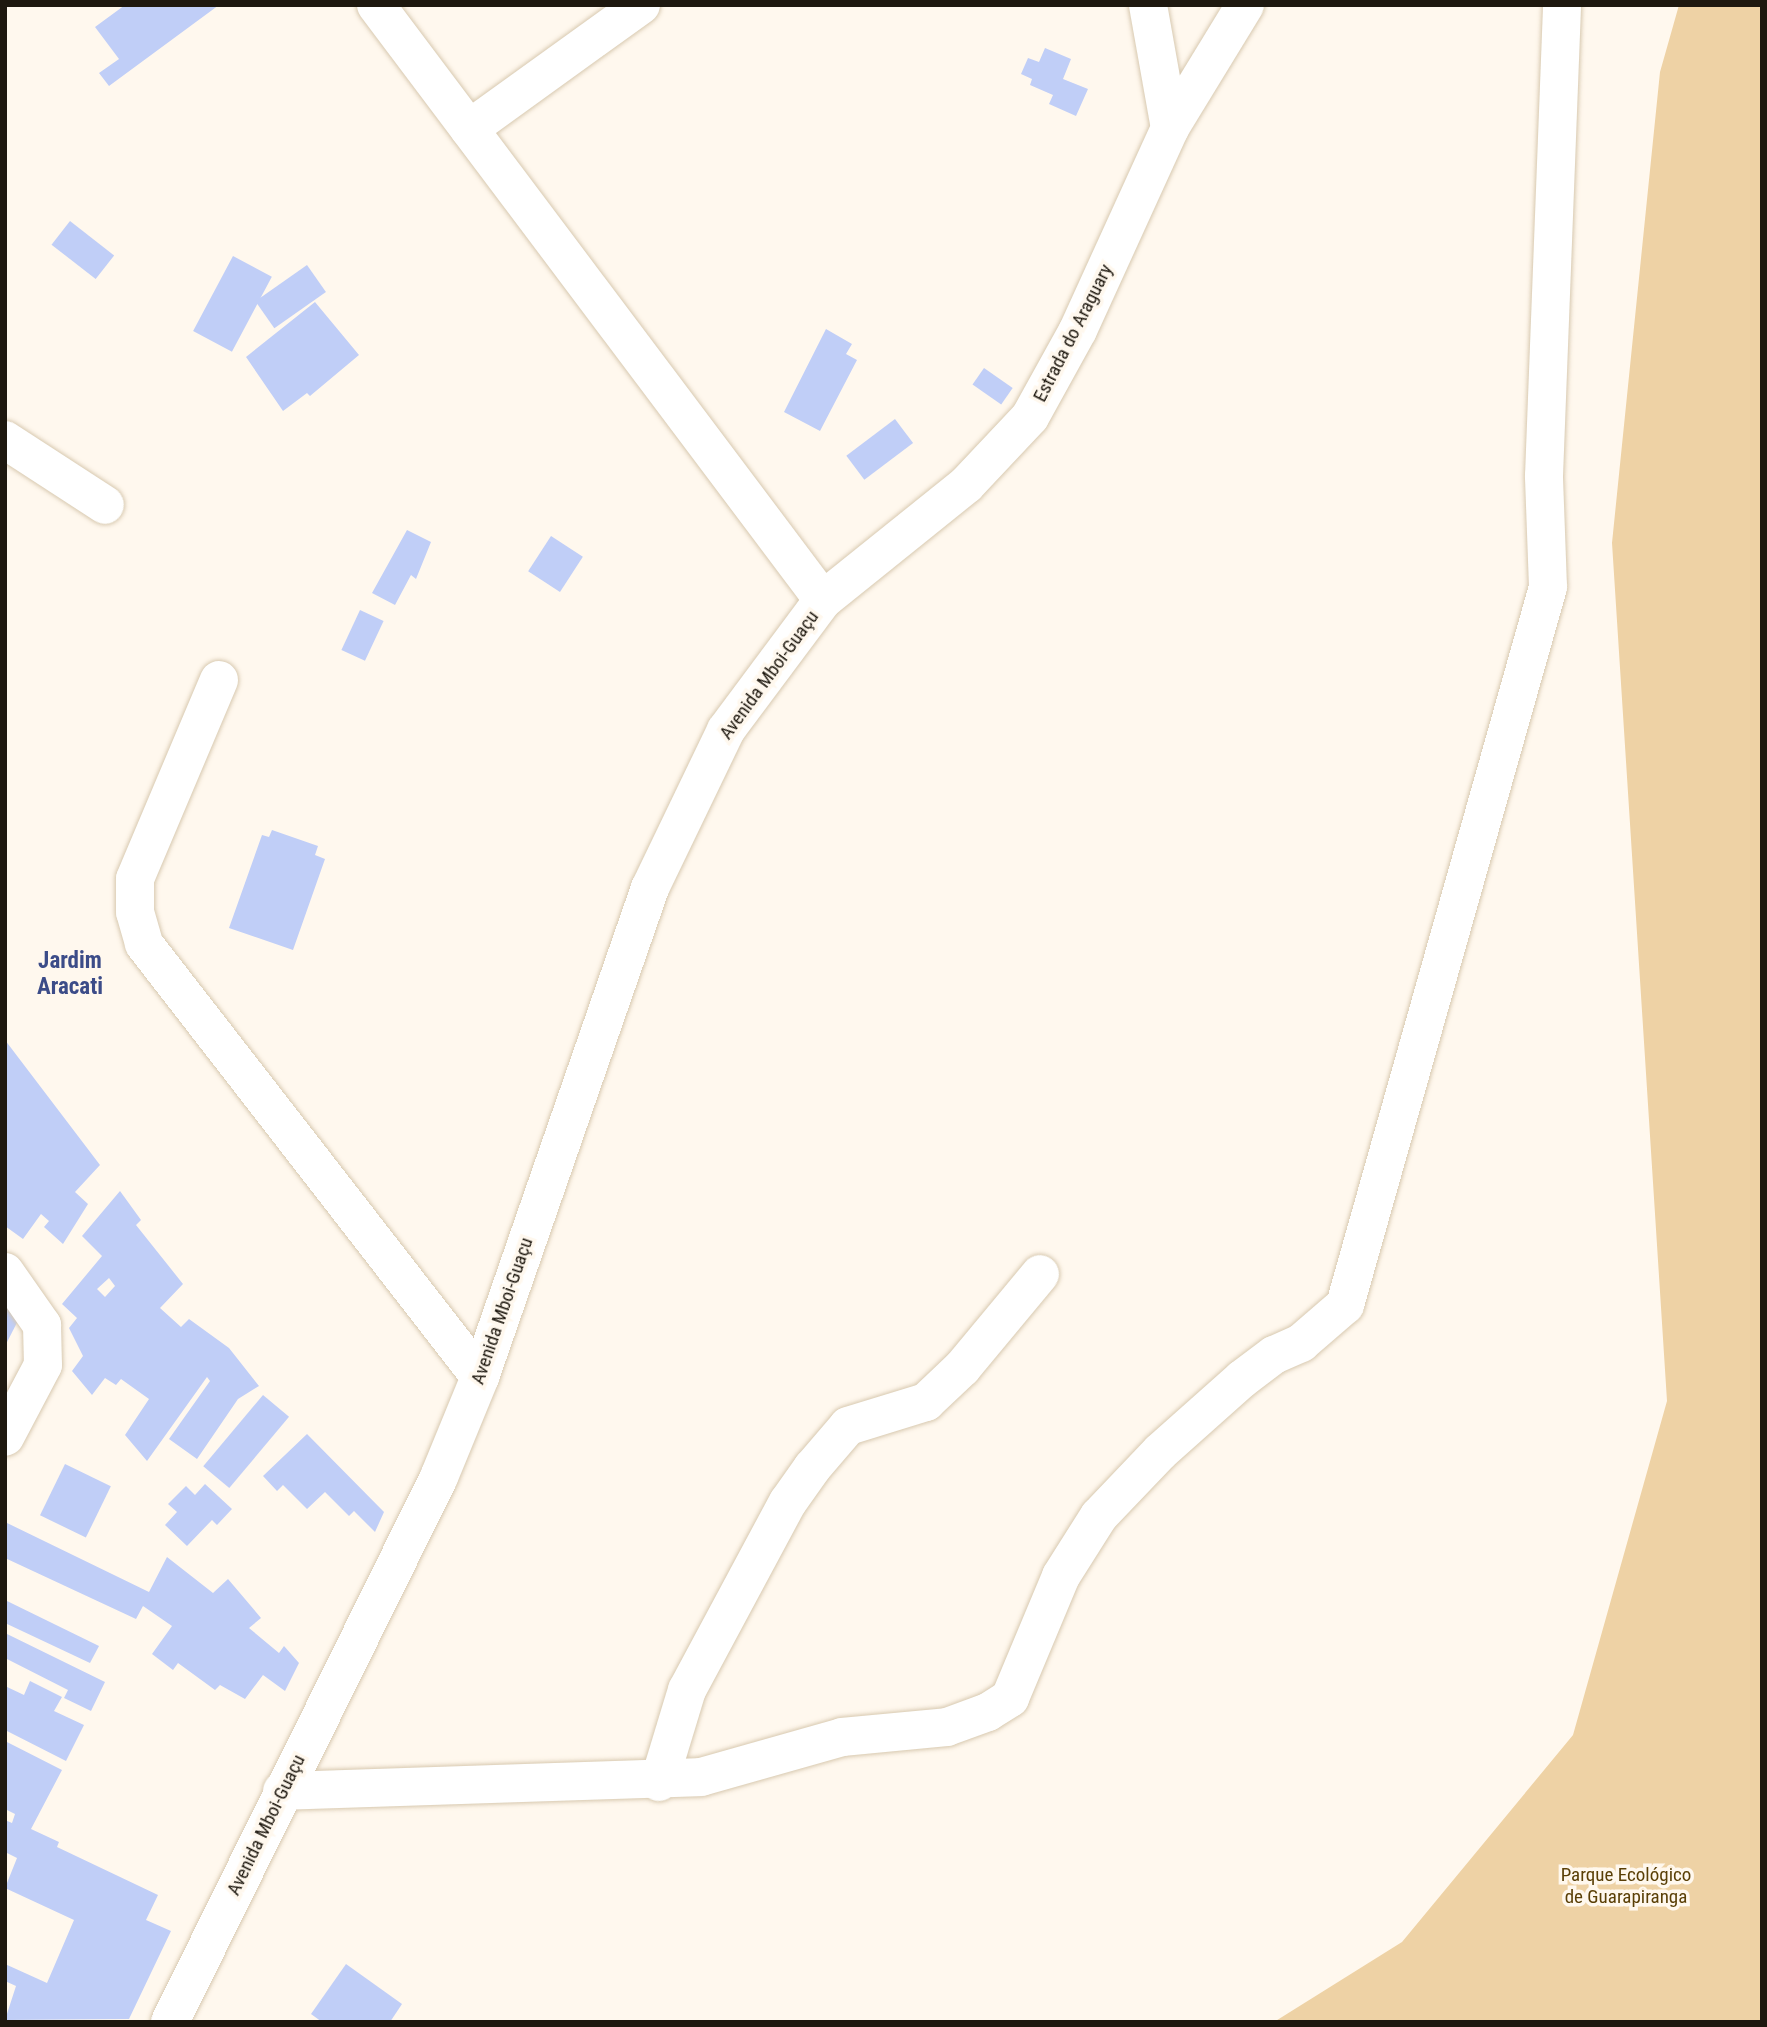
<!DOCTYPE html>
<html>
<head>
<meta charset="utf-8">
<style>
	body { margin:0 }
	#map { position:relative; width:1767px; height:2027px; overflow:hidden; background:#fff8ee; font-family:"Roboto Condensed",sans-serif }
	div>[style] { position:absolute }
	.green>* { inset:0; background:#eed2a5 }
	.building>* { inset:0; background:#c0cef7; transform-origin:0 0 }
	.roads { filter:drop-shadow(0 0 2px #d8c9b0) drop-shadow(0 0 2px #d8c9b0) }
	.minor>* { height:38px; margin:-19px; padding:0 19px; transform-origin:19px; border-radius:19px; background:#fff }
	span { translate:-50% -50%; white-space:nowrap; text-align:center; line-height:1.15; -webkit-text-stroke:7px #fff8ee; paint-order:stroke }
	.street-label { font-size:19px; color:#1e180f }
	.park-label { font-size:19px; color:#5a3f06 }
	.quarter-label { font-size:23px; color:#3c4c88; font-weight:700 }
	.frame { position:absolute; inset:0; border:7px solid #1e180f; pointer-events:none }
</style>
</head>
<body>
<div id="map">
	<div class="green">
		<i style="clip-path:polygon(1679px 5px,1762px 5px,1762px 2022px,1274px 2022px,1402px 1942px,1573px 1735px,1667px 1401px,1612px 543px,1660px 72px)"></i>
	</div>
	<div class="building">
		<i style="clip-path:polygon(125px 5px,219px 5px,109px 86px,99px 73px,119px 59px,95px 27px)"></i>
		<i style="clip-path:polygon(1045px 48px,1071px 59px,1063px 79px,1088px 89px,1076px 116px,1049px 104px,1053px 95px,1030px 85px,1032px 79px,1021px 74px,1028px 58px,1039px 62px)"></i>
		<i style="left:70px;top:221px;width:56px;height:30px;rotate:38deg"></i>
		<i style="left:233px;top:256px;width:44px;height:85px;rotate:28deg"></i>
		<i style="left:307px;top:265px;width:33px;height:63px;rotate:55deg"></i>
		<i style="clip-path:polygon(315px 302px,359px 355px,310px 396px,307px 393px,283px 411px,246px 357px)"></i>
		<i style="clip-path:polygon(826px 329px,852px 344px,846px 354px,857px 360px,820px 431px,784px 412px)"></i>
		<i style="left:984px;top:368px;width:35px;height:20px;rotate:35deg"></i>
		<i style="left:895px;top:419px;width:30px;height:61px;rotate:53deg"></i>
		<i style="clip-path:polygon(407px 530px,431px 542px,416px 579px,411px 575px,395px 605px,372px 593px)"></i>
		<i style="left:551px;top:536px;width:38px;height:42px;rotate:33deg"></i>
		<i style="left:360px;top:610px;width:26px;height:44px;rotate:25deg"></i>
		<i style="clip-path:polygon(272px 830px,318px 846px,315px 855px,325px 859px,293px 950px,229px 928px,262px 835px,269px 837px)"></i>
		<i style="clip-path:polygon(5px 1040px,100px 1165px,75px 1192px,88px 1204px,63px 1244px,44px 1227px,49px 1221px,41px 1214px,23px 1239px,5px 1226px)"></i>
		<i style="clip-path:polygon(evenodd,120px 1191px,141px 1220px,136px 1225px,183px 1284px,160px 1308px,181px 1327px,189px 1319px,229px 1348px,259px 1386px,238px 1399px,197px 1459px,169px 1439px,210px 1381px,207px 1377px,147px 1461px,125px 1435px,149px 1399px,121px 1379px,116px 1385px,105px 1378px,92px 1395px,72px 1371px,83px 1356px,69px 1328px,77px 1318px,62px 1304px,102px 1256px,82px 1236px,120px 1191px,109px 1278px,115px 1286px,105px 1297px,97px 1289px,109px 1278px)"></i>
		<i style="clip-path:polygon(5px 1290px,23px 1311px,5px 1346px)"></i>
		<i style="left:263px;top:1395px;width:34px;height:93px;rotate:40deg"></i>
		<i style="clip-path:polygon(307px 1434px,384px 1512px,375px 1532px,354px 1511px,349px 1516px,325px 1492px,307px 1509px,283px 1485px,277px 1491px,263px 1476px)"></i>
		<i style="left:65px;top:1464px;width:51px;height:57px;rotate:26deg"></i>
		<i style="clip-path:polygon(205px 1484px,232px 1509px,217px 1525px,212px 1520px,187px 1546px,165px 1525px,177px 1512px,168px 1504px,186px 1486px,195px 1495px)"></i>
		<i style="clip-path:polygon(5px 1522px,149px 1592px,167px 1557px,213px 1593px,228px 1579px,261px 1618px,249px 1628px,279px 1653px,284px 1646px,299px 1663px,285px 1691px,263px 1675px,245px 1699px,220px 1685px,215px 1690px,178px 1663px,173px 1670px,152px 1654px,172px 1626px,143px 1606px,136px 1619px,5px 1558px)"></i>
		<i style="clip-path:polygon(7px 1601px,99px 1646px,90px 1663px,5px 1623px)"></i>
		<i style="clip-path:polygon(5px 1633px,105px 1682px,91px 1711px,64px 1698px,68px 1690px,5px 1658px)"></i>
		<i style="clip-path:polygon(30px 1681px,62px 1697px,54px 1711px,84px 1725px,66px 1761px,5px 1730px,5px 1686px,24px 1695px)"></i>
		<i style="clip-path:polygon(5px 1741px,62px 1770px,31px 1829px,59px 1842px,57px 1847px,158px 1895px,146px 1920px,171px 1931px,129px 2019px,5px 2020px,16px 1986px,5px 1981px,5px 1964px,47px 1983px,74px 1920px,5px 1888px,17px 1858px,5px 1852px,5px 1820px,12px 1823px,15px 1814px,5px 1809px)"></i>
		<i style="clip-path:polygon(346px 1964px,402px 2004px,390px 2022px,322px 2022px,311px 2014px)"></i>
	</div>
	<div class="roads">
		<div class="minor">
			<i style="left:376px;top:5px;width:744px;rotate:53.08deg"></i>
			<i style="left:1148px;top:5px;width:125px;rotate:79.9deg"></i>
			<i style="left:469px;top:129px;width:212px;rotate:-35.8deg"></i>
			<i style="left:5px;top:440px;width:119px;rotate:33deg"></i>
			<i style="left:219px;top:680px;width:216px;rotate:112.9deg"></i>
			<i style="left:135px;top:879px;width:33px;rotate:90deg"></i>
			<i style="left:135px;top:912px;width:33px;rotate:74deg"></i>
			<i style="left:144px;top:944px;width:548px;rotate:52.19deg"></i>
			<i style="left:5px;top:1272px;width:65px;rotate:55.1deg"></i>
			<i style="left:42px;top:1325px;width:40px;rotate:88.6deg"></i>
			<i style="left:43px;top:1365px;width:81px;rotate:117.8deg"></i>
			<i style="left:659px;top:1782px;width:96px;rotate:-73.1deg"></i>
			<i style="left:687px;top:1690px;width:213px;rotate:-61.8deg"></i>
			<i style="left:788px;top:1502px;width:42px;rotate:-54.8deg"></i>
			<i style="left:812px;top:1468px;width:55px;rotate:-49.4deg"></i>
			<i style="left:848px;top:1426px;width:82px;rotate:-17.1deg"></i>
			<i style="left:926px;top:1402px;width:50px;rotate:-43.4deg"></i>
			<i style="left:962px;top:1368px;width:122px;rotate:-50.3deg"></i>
			<i style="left:282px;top:1791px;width:419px;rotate:-1.9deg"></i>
			<i style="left:701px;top:1777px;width:147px;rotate:-15.8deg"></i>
			<i style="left:842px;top:1737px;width:105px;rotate:-5.4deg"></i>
			<i style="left:947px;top:1727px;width:44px;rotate:-20.1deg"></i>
			<i style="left:988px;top:1712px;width:26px;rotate:-32deg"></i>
			<i style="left:1010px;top:1698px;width:132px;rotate:-67.3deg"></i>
			<i style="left:1061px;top:1576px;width:71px;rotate:-57.7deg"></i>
			<i style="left:1099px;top:1516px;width:88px;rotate:-46.4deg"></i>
			<i style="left:1160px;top:1452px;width:110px;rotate:-41.7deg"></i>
			<i style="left:1242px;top:1379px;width:40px;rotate:-37deg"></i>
			<i style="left:1274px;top:1355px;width:30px;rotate:-24deg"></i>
			<i style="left:1301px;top:1343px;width:58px;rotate:-40.8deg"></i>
			<i style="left:1345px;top:1305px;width:746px;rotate:-74.21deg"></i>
			<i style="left:1548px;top:587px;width:111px;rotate:-92.1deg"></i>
			<i style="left:1544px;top:476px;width:471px;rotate:-87.8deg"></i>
			<i style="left:170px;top:2022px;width:608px;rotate:-63.73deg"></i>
			<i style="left:439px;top:1477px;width:108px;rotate:-67.7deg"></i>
			<i style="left:480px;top:1377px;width:518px;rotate:-70.83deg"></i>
			<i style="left:650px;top:888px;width:175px;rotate:-64.3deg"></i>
			<i style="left:726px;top:730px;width:162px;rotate:-53.3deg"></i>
			<i style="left:823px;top:600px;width:184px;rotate:-38.8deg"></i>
			<i style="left:966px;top:485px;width:93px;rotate:-46.7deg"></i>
			<i style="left:1030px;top:417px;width:99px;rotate:-61.1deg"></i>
			<i style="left:1078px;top:330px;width:222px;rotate:-65.5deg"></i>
			<i style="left:1170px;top:128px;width:144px;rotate:-58.6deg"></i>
		</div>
	</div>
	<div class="street-label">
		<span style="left:1073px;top:333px;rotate:-63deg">Estrada do Araguary</span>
		<span style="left:769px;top:675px;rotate:-54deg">Avenida Mboi-Guaçu</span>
		<span style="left:502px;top:1311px;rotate:-71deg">Avenida Mboi-Guaçu</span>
		<span style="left:266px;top:1825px;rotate:-64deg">Avenida Mboi-Guaçu</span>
	</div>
	<div class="park-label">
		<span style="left:1626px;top:1886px">Parque Ecológico<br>de Guarapiranga</span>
	</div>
	<div class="quarter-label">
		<span style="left:70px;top:974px">Jardim<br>Aracati</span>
	</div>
	<div class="frame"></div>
</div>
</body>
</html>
